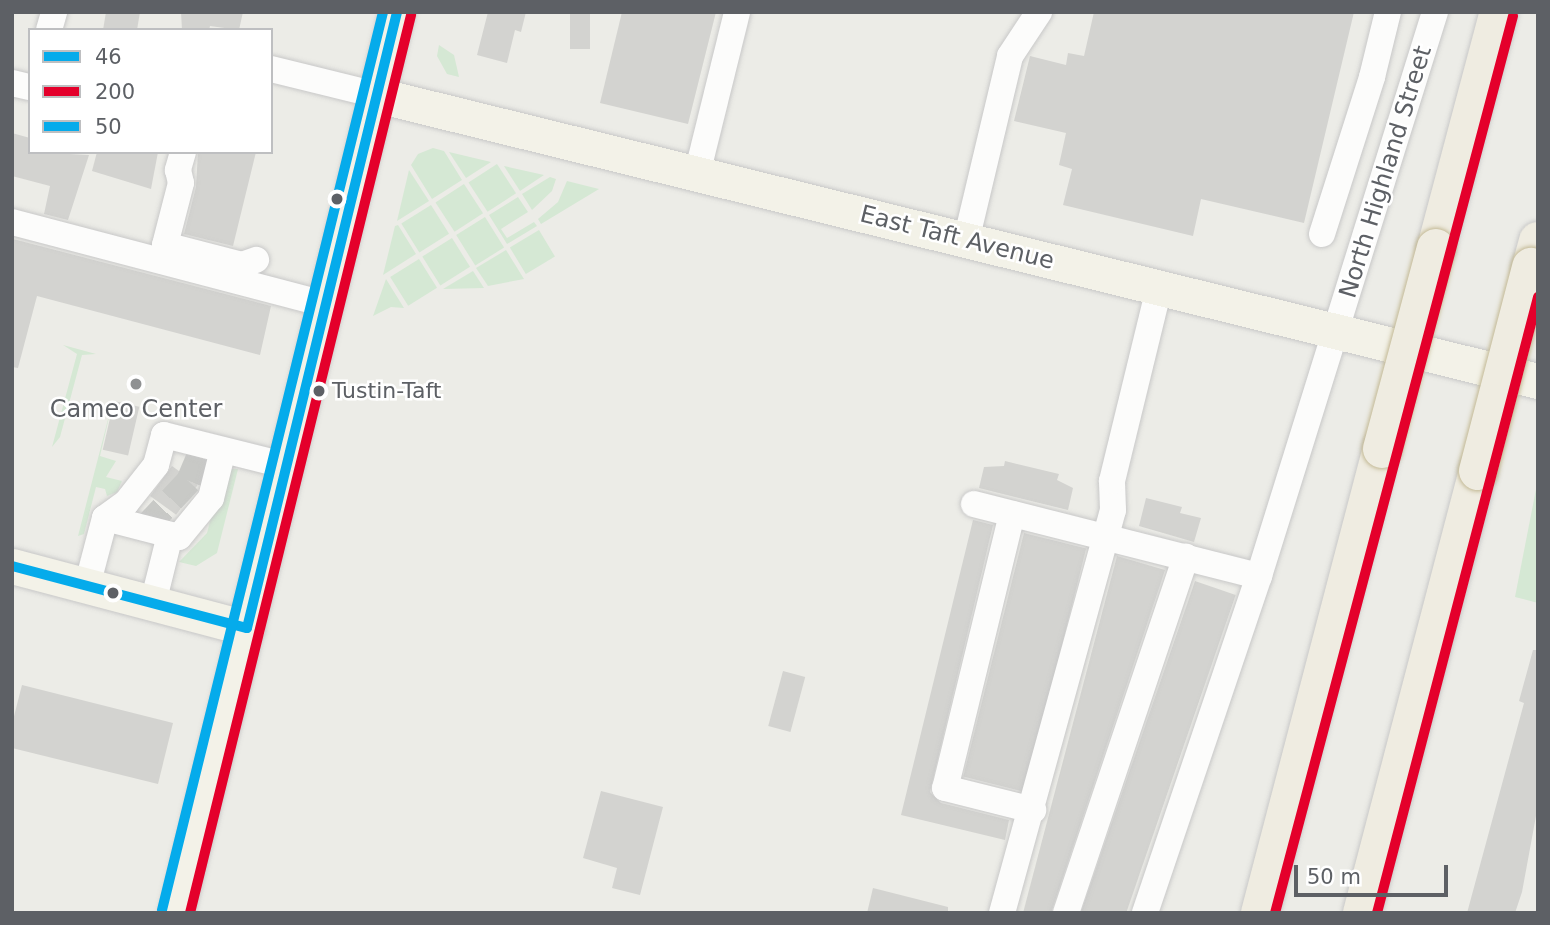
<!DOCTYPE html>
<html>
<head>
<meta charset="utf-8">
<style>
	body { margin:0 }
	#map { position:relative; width:1550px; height:925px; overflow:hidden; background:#ecece7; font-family:"DejaVu Sans",sans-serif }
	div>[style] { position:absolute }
	.green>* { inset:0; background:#d5e8d4; transform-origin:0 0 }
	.building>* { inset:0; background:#d3d3d0; transform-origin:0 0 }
	.minor-tunnel>* { height:26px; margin-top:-13px; transform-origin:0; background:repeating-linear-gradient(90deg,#c8c9c6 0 26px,transparent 0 39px) }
	.roads { filter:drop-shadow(0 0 2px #c8c8c8) drop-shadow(0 0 2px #c8c8c8) }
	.minor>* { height:26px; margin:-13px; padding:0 13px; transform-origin:13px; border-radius:13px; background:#fcfcfb }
	.major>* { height:35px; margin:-17.5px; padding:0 17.5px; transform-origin:17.5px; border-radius:17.5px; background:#f3f2e8 }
	.highway>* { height:38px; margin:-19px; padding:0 19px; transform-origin:19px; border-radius:19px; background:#efece1 }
	.bridges { filter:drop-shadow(0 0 2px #c3b995) drop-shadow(0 0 2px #c3b995) }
	.highway-bridge>* { height:38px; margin:-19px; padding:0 19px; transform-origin:19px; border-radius:19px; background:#efece1 }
	.bus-1>* { height:10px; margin:-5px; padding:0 5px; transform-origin:5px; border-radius:5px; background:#05abeb }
	.bus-2>* { height:10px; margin:-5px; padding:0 5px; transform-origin:5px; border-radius:5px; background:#e4002b }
	.bus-3>* { height:10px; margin:-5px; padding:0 5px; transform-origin:5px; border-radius:5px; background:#05abeb }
	.dots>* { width:19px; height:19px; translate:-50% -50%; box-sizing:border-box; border:4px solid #fff; border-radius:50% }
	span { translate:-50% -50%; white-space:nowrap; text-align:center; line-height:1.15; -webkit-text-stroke:5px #fff; paint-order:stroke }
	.bus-label { font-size:22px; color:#5d6065 }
	.left { translate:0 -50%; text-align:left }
	.street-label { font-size:24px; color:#5d6065 }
	.poi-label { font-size:24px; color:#5d6065 }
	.frame { position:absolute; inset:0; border:14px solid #5d6065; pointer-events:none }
	.legend { position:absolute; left:28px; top:28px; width:245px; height:126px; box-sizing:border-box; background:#fff; border:2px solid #bebfc1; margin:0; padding:9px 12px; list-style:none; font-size:21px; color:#5d6065 }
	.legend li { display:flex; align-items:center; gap:14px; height:35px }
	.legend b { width:35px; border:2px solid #bebfc1 }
	.scale { position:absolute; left:1294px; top:865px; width:154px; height:32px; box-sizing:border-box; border:4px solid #5d6065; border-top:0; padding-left:9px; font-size:21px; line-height:24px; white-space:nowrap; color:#5d6065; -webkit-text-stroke:5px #fff; paint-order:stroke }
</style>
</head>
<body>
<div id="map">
	<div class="green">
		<i style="clip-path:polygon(439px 45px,454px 55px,459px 77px,447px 74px,437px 56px)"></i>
		<i style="clip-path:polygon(433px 148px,444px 151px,462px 180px,432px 199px,411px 165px,418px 154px)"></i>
		<i style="clip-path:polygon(449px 152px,491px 162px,466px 178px)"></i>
		<i style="left:497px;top:164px;width:35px;height:34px;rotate:57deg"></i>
		<i style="clip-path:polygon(504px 166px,544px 175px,520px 191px)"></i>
		<i style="clip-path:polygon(409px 170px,429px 201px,397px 221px)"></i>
		<i style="clip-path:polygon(550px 177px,556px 179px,552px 191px,532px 210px,522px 194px)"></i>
		<i style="clip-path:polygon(567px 181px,599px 189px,541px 224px,538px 219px,558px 202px)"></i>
		<i style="left:464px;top:184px;width:35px;height:34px;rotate:57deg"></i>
		<i style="clip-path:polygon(518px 197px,528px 212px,501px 229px,507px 238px,534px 222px,537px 226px,507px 244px,489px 215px)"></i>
		<i style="left:431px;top:205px;width:34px;height:35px;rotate:58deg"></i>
		<i style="left:485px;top:217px;width:36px;height:34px;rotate:58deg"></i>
		<i style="clip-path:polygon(398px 225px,416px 254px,383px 275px,395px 226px)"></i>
		<i style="left:539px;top:230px;width:31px;height:34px;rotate:59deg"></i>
		<i style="left:452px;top:238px;width:34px;height:35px;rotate:58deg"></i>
		<i style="clip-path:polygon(506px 250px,524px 279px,488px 286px,476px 268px)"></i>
		<i style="left:419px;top:259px;width:34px;height:34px;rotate:58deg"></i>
		<i style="clip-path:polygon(473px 271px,484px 288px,443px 289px)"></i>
		<i style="clip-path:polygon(386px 279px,404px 308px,391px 307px,373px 316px)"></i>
		<i style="clip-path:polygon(63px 345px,96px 354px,82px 355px,60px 437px,52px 447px,77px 354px)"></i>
		<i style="clip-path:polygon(113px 400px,100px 456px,116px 461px,106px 477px,122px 481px,117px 492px,107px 496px,105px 489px,96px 487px,84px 534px,78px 536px)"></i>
		<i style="clip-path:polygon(229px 469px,238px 469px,217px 553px,196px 566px,179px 562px,207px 533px,222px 475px)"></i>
		<i style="clip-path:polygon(1538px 479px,1538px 603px,1515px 597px)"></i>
	</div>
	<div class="building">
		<i style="clip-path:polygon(106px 12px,140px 12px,137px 30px,103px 30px)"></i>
		<i style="clip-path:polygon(181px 12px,243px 12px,239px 30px,210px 26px,209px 30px,182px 30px)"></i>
		<i style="clip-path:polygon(488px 12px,526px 12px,521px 32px,515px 30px,507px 63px,477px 55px)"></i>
		<i style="left:570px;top:12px;width:20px;height:37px"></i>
		<i style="clip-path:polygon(622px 12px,716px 12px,688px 124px,600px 103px)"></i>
		<i style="clip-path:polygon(1094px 12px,1354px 12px,1304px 223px,1201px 199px,1193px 236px,1063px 205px,1072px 169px,1059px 165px,1066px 133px,1014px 121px,1030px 56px,1066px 65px,1068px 53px,1084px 56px)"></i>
		<i style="clip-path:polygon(12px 133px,30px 138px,30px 152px,89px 155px,68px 220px,44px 214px,50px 186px,12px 176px)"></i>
		<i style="clip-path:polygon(97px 152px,158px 152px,151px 189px,92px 171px)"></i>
		<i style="clip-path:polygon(198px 152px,256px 152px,233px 246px,184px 234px,196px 187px)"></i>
		<i style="clip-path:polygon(13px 239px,271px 306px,260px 355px,37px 296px,18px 368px,12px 367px)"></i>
		<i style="left:114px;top:401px;width:26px;height:50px;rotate:13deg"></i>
		<i style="clip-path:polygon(1005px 461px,1059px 474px,1057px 480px,1073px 488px,1068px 510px,979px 488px,984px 467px,1004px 466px)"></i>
		<i style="left:172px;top:466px;width:32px;height:37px;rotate:36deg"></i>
		<i style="clip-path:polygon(1146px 498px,1182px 507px,1180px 513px,1201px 518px,1194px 542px,1139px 526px)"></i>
		<i style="clip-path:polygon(973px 520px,993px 525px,930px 792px,941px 803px,1009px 820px,1005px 840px,901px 815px)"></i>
		<i style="left:1024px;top:533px;width:64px;height:251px;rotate:14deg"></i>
		<i style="clip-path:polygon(1117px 556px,1165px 570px,1051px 913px,1023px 913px)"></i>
		<i style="left:1195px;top:581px;width:43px;height:350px;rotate:19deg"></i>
		<i style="clip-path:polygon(1533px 650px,1538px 650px,1538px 805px,1522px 892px,1515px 913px,1467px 913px,1524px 703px,1519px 701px)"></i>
		<i style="left:783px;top:671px;width:23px;height:57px;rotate:15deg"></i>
		<i style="clip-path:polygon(22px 685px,173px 723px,158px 784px,12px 748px,12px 724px)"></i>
		<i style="clip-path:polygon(601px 791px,663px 807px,640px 895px,612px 888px,617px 868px,583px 858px)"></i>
		<i style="clip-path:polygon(873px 888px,948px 907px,948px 913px,867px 913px)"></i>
	</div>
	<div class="minor-tunnel">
		<i style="left:145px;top:528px;width:64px;rotate:-46.9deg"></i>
		<i style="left:189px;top:481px;width:39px;rotate:-67deg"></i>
	</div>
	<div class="roads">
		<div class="minor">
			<i style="left:49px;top:30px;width:19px;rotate:-74deg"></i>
			<i style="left:271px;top:69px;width:109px;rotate:13.8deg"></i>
			<i style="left:12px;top:83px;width:18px;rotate:13deg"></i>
			<i style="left:183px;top:152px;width:19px;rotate:106deg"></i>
			<i style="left:178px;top:170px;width:13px;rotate:77deg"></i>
			<i style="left:181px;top:183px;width:64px;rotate:104.5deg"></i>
			<i style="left:165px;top:245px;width:80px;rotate:14.6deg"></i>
			<i style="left:242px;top:265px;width:15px;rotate:-20deg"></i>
			<i style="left:697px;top:174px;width:167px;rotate:-76.1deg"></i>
			<i style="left:12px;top:222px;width:327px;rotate:14.7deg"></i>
			<i style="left:1322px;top:234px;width:165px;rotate:-72.3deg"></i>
			<i style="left:1372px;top:77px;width:67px;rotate:-76.2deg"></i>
			<i style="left:966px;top:241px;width:190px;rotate:-76.6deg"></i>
			<i style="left:1010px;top:56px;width:53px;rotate:-56.6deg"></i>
			<i style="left:974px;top:504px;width:294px;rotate:14.2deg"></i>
			<i style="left:1259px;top:576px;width:356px;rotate:108.7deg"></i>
			<i style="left:1012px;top:514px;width:282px;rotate:103.7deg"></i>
			<i style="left:945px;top:788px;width:91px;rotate:14deg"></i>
			<i style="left:105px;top:518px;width:76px;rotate:14.4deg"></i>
			<i style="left:179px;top:537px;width:50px;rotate:-50.6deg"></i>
			<i style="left:211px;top:498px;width:49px;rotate:-76deg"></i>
			<i style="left:1259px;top:576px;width:591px;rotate:-72.67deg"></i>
			<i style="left:87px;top:586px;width:70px;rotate:-75.2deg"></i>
			<i style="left:105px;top:518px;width:26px;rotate:-36deg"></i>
			<i style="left:126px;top:503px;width:48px;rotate:-51.7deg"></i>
			<i style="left:156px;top:465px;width:31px;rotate:-75deg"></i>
			<i style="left:164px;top:435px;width:127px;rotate:14.1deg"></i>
			<i style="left:153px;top:603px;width:70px;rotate:-76deg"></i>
			<i style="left:1002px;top:913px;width:418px;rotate:-74.6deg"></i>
			<i style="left:1113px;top:510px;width:29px;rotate:-92deg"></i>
			<i style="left:1112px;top:481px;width:199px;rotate:-76.3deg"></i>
			<i style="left:1066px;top:913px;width:376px;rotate:-71.4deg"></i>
		</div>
		<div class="major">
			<i style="left:377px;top:95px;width:1196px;rotate:13.84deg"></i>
			<i style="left:12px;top:566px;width:243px;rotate:14.8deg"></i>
			<i style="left:176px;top:913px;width:928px;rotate:-76.22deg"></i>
		</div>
		<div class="highway">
			<i style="left:1436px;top:248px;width:244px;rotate:-75.1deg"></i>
			<i style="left:1531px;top:267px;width:27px;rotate:-75deg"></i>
			<i style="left:1260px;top:913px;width:480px;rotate:-75.3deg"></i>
			<i style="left:1362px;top:913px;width:457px;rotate:-75.3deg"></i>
		</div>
	</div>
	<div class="bridges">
		<div class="highway-bridge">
			<i style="left:1382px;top:449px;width:208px;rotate:-75deg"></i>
			<i style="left:1478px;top:471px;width:211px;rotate:-75.4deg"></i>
		</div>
	</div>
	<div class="bus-1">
		<i style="left:12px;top:566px;width:243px;rotate:14.8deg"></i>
		<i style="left:247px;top:628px;width:634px;rotate:-76.31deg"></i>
	</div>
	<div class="bus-2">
		<i style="left:190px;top:913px;width:925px;rotate:-76.17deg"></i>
		<i style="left:1275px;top:913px;width:928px;rotate:-75.14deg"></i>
		<i style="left:1377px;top:913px;width:637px;rotate:-75.35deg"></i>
	</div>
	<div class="bus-3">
		<i style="left:162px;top:910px;width:925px;rotate:-76.17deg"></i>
	</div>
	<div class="dots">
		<i style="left:337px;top:199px;background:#5d6065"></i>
		<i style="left:136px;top:384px;background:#8f9192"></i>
		<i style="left:319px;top:391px;background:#5d6065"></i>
		<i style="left:113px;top:593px;background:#5d6065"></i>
	</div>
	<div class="bus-label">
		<span class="left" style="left:332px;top:391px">Tustin-Taft</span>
	</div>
	<div class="street-label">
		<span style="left:1386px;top:172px;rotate:-73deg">North Highland Street</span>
		<span style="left:957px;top:238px;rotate:14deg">East Taft Avenue</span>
	</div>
	<div class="poi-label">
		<span style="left:136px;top:410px">Cameo Center</span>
	</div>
	<div class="frame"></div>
	<ul class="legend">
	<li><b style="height:9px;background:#05abeb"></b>46</li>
	<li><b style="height:9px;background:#e4002b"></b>200</li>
	<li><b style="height:9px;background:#05abeb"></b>50</li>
	</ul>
	<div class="scale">50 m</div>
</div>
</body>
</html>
